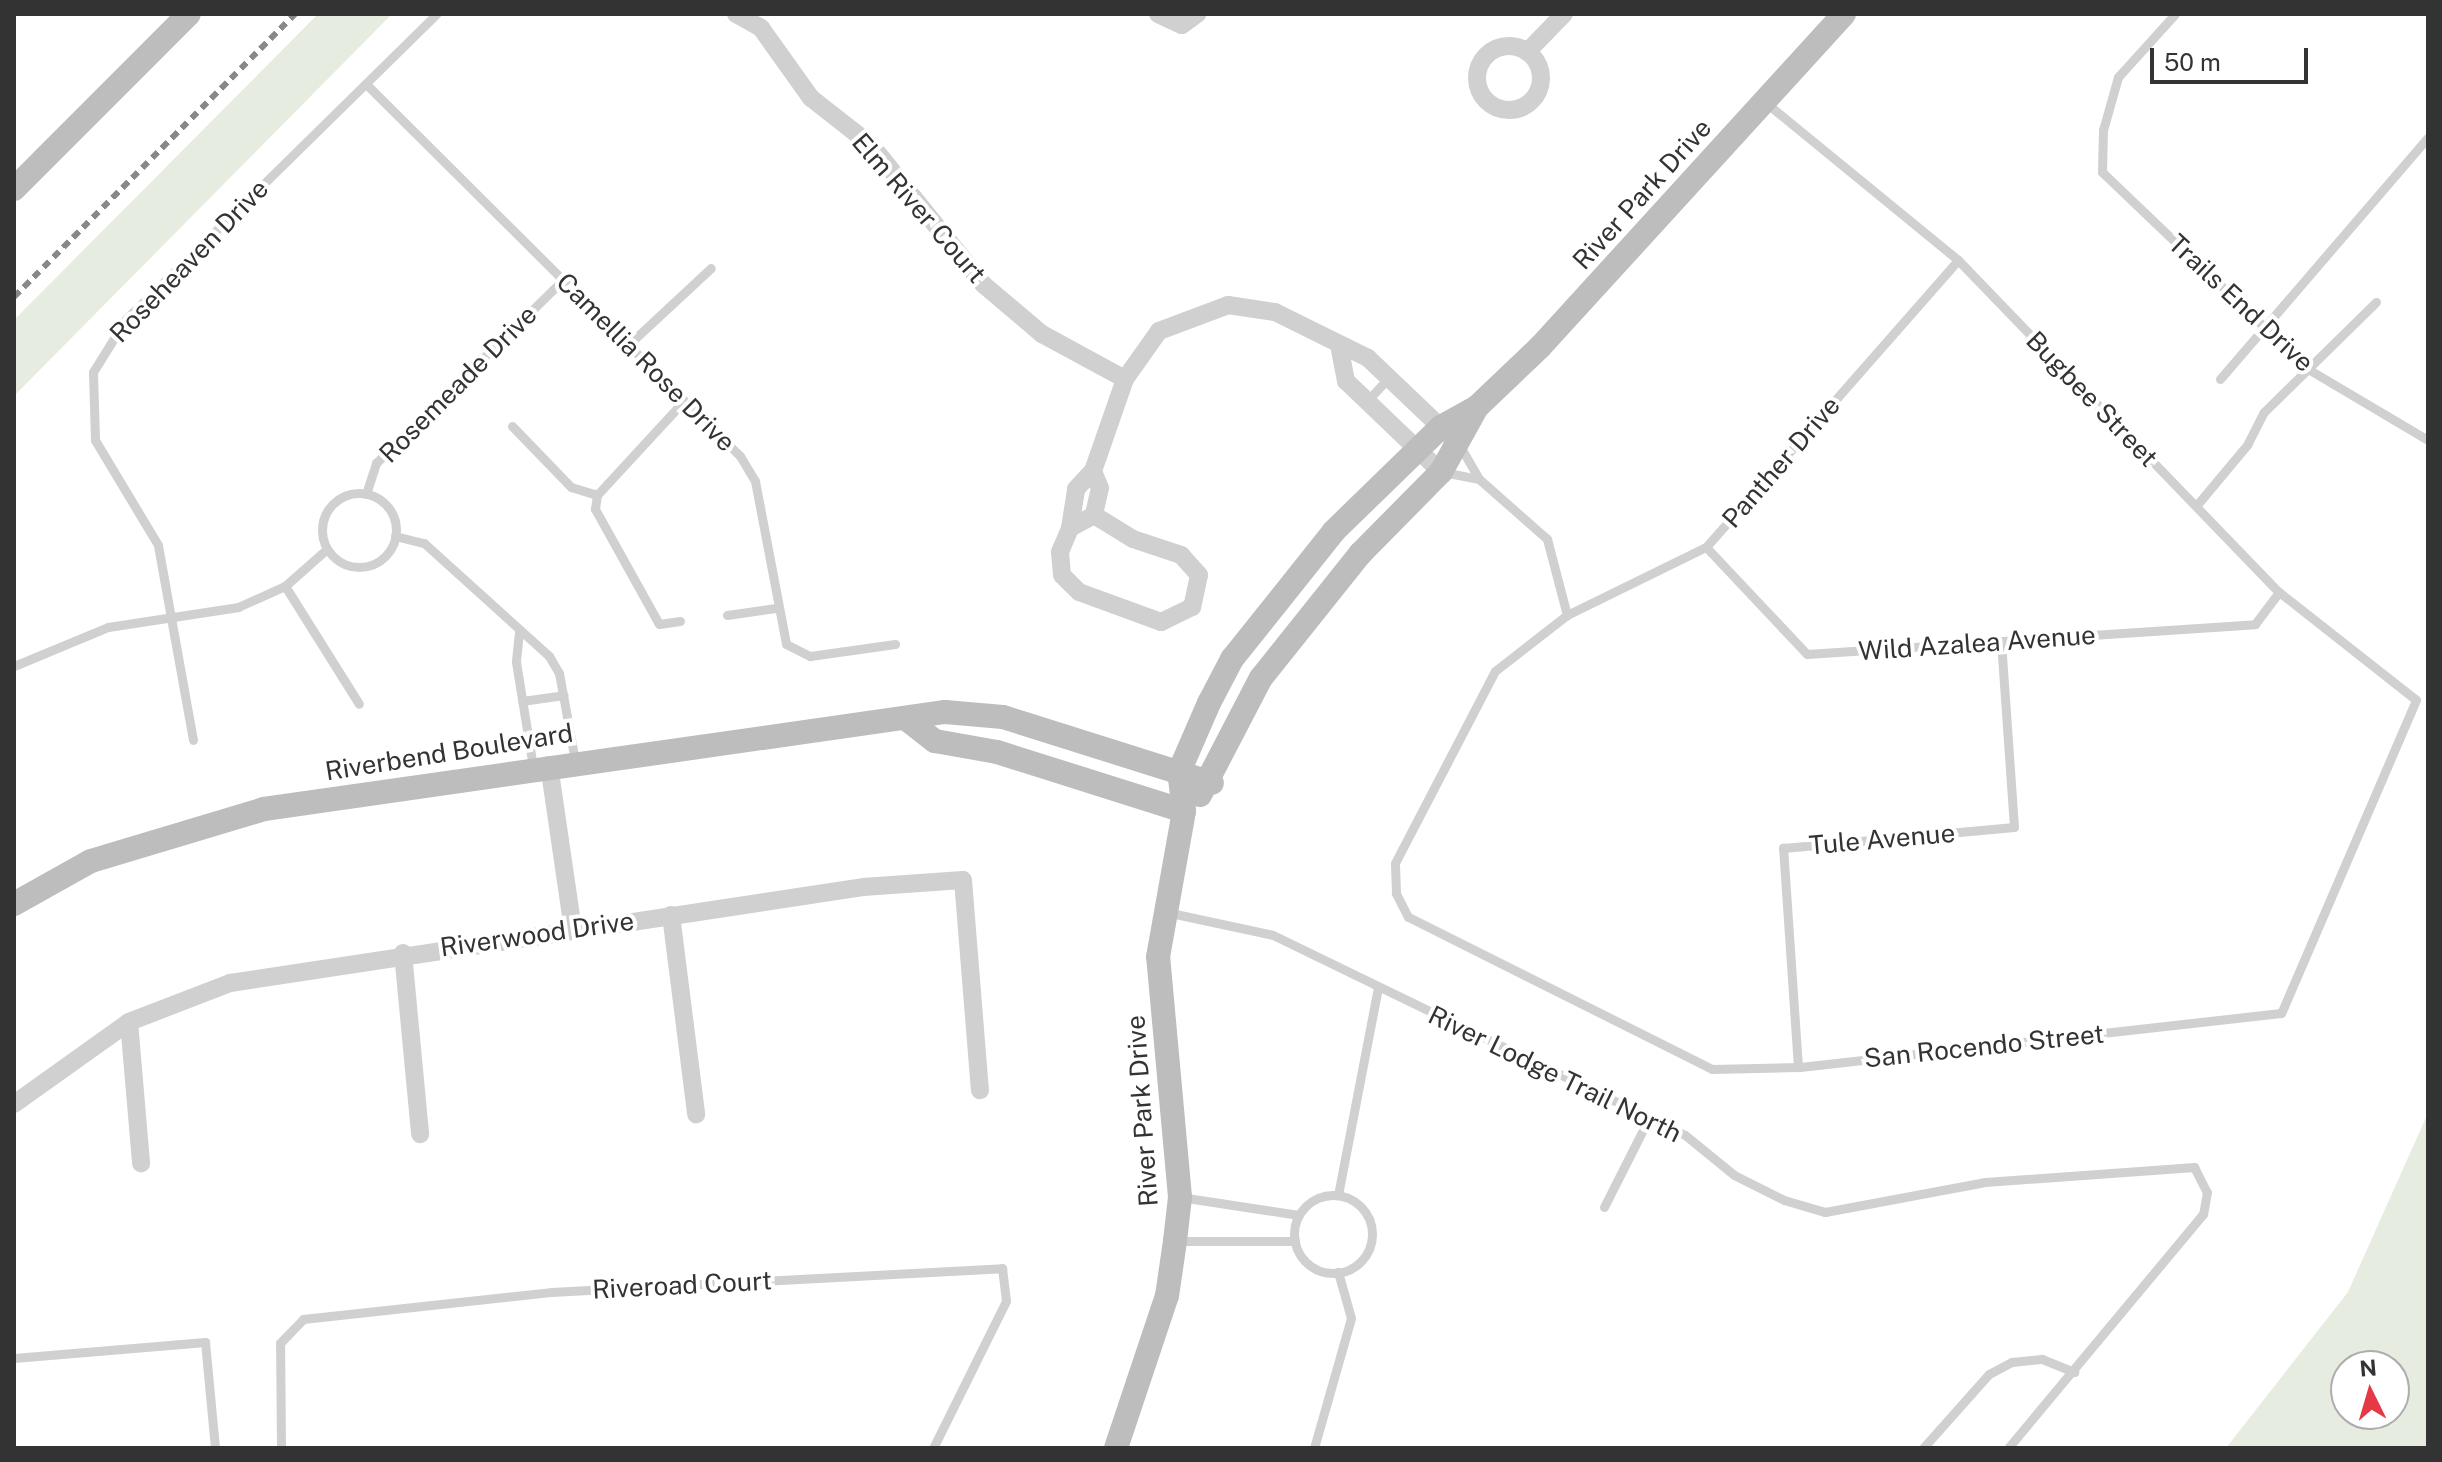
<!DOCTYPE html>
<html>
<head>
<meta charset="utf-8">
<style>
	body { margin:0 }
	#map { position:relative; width:2442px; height:1462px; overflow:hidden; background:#fff; font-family:"Public Sans",sans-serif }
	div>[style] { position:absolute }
	.green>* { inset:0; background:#e6ecdf }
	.lane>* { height:9px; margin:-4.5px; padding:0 4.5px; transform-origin:4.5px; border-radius:4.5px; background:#d0d0d0 }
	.lane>.ring { margin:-4.5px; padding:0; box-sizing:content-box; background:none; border:9px solid #d0d0d0; border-radius:50% }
	.street>* { height:18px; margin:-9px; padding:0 9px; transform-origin:9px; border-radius:9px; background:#d0d0d0 }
	.street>.ring { margin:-9px; padding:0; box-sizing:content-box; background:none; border:18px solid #d0d0d0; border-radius:50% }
	.secondary>* { height:24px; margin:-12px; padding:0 12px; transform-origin:12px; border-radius:12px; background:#bdbdbd }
	.rail>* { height:6px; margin-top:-3px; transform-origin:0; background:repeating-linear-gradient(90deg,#888 0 8px,transparent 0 14px) }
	span { translate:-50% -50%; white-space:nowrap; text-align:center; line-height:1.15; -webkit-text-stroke:8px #fff; paint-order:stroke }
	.street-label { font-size:26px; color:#333 }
	.frame { position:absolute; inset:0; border:16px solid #333; pointer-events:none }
	.north { position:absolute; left:2330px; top:1350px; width:80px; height:80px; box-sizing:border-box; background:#fff; border:2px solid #adadad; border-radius:50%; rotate:355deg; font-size:22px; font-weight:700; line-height:32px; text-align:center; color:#333 }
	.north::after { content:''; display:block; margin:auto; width:28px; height:36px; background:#e63946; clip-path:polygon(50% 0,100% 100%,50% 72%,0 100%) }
	.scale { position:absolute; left:2150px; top:48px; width:158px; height:36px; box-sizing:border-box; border:4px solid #333; border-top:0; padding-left:10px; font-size:24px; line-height:28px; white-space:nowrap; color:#333; -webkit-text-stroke:6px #fff; paint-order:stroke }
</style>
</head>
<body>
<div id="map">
	<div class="green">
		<i style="clip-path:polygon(318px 14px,392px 14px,14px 396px,14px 320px)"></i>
		<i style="clip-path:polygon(evenodd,2428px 1113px,2428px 1448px,2226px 1448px,2348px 1292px,2428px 1113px,2346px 1366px,2394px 1366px,2394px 1414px,2346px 1414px,2346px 1366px)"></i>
	</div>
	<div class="lane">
		<i style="left:2175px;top:14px;width:85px;rotate:132.1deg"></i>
		<i style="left:2118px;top:77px;width:55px;rotate:105.8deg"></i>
		<i style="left:2103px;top:130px;width:42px;rotate:91.4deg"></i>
		<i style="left:2102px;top:172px;width:285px;rotate:43.7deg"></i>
		<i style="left:2308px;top:369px;width:139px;rotate:30.6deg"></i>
		<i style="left:366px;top:84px;width:528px;rotate:44.85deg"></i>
		<i style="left:740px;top:456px;width:29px;rotate:59deg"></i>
		<i style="left:755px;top:481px;width:166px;rotate:79.2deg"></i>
		<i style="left:786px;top:644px;width:27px;rotate:27deg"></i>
		<i style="left:810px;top:656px;width:86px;rotate:-8deg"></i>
		<i style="left:1765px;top:102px;width:249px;rotate:39.3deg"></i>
		<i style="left:1958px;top:260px;width:462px;rotate:46deg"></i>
		<i style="left:2279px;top:592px;width:174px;rotate:38.2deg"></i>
		<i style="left:2416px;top:700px;width:341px;rotate:113.3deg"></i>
		<i style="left:2281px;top:1013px;width:486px;rotate:173.6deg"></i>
		<i style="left:1798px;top:1067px;width:86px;rotate:178.7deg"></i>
		<i style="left:1712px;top:1069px;width:340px;rotate:-153.4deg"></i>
		<i style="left:1408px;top:917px;width:27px;rotate:-117deg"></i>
		<i style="left:1396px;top:893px;width:30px;rotate:-92deg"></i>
		<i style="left:1395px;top:863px;width:216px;rotate:-62.5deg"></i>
		<i style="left:1495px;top:671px;width:91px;rotate:-37.9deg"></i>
		<i style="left:1567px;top:615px;width:155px;rotate:-26.1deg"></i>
		<i style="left:1706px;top:547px;width:382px;rotate:-48.7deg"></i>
		<i style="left:628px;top:345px;width:113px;rotate:-42.9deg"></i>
		<i style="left:2220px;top:379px;width:319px;rotate:-49.3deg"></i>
		<i style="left:1366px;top:402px;width:33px;rotate:-47deg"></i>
		<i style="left:512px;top:426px;width:85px;rotate:46deg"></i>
		<i style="left:571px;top:487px;width:27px;rotate:17deg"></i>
		<i style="left:1460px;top:446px;width:38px;rotate:60deg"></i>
		<i style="left:1479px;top:479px;width:91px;rotate:41.4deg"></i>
		<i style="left:1547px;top:539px;width:79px;rotate:75.3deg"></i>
		<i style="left:1443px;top:472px;width:37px;rotate:11deg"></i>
		<i class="ring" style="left:322px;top:493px;width:65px;height:65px"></i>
		<i style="left:366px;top:494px;width:33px;rotate:-72deg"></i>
		<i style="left:376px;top:463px;width:259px;rotate:-44.4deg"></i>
		<i style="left:2196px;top:506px;width:80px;rotate:-50.1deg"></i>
		<i style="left:2247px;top:445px;width:37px;rotate:-63deg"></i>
		<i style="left:2264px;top:412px;width:157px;rotate:-44.5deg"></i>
		<i style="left:395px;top:536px;width:30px;rotate:14deg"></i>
		<i style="left:424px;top:543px;width:169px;rotate:42.1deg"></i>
		<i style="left:549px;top:656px;width:20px;rotate:60deg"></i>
		<i style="left:559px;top:673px;width:89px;rotate:79.7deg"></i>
		<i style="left:1706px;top:547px;width:147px;rotate:46.7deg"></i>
		<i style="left:1807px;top:654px;width:449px;rotate:-3.8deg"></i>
		<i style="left:2255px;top:624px;width:40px;rotate:-53deg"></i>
		<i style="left:285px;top:586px;width:139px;rotate:57.9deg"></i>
		<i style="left:727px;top:615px;width:49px;rotate:-8.3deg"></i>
		<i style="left:680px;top:621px;width:21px;rotate:172deg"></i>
		<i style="left:659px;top:624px;width:132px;rotate:-119.1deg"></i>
		<i style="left:595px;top:509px;width:14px;rotate:-82deg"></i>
		<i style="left:597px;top:495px;width:125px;rotate:-47.3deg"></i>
		<i style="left:519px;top:632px;width:30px;rotate:96deg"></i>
		<i style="left:516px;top:662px;width:106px;rotate:80.8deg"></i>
		<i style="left:14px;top:666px;width:102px;rotate:-22.5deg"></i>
		<i style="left:108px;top:627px;width:132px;rotate:-8.7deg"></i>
		<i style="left:238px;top:607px;width:51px;rotate:-24.1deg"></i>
		<i style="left:285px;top:586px;width:56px;rotate:-41.4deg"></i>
		<i style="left:522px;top:701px;width:42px;rotate:-8.1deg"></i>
		<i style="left:193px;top:740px;width:198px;rotate:-100.2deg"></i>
		<i style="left:158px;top:545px;width:122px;rotate:-121deg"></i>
		<i style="left:95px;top:440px;width:68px;rotate:-91.7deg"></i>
		<i style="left:93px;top:372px;width:62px;rotate:-58.1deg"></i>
		<i style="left:126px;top:319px;width:435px;rotate:-44.5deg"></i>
		<i style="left:1166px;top:912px;width:109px;rotate:12.1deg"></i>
		<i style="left:1273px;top:935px;width:458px;rotate:25.9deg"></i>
		<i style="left:1685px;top:1135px;width:63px;rotate:39.2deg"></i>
		<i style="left:1734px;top:1175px;width:56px;rotate:26.6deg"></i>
		<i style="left:1784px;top:1200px;width:43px;rotate:16.3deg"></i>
		<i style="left:1825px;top:1212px;width:163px;rotate:-10.6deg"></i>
		<i style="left:1985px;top:1182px;width:210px;rotate:-4.1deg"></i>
		<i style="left:2194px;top:1167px;width:28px;rotate:63deg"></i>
		<i style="left:2207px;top:1192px;width:22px;rotate:100deg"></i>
		<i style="left:2203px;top:1214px;width:305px;rotate:129.8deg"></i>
		<i style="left:1798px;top:1067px;width:220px;rotate:-93.9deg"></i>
		<i style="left:1783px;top:848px;width:232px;rotate:-5.2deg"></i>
		<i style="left:2014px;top:827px;width:186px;rotate:-94deg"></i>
		<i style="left:1338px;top:1195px;width:211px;rotate:-79.1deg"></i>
		<i class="ring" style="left:1294px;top:1195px;width:69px;height:69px"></i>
		<i style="left:1180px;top:1197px;width:120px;rotate:8.6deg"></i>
		<i style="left:1604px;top:1207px;width:100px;rotate:-63.2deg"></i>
		<i style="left:1175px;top:1241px;width:120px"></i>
		<i style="left:14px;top:1358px;width:192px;rotate:-4.8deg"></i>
		<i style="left:205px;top:1342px;width:106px;rotate:84.6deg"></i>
		<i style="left:281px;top:1448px;width:105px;rotate:-90.5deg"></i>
		<i style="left:280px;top:1343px;width:33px;rotate:-46deg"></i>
		<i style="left:303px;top:1319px;width:249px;rotate:-6.2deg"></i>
		<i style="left:551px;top:1292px;width:452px;rotate:-3deg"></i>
		<i style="left:1002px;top:1268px;width:33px;rotate:83deg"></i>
		<i style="left:1006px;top:1301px;width:164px;rotate:116.4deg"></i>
		<i style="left:1314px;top:1448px;width:135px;rotate:-74.1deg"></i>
		<i style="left:1351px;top:1318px;width:48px;rotate:-105.8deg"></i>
		<i style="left:1923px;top:1448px;width:99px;rotate:-48.3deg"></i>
		<i style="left:1989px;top:1374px;width:26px;rotate:-28deg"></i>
		<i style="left:2012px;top:1362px;width:30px;rotate:-6deg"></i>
		<i style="left:2042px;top:1359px;width:35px;rotate:22deg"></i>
	</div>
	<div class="street">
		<i style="left:736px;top:14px;width:29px;rotate:29deg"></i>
		<i style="left:761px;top:28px;width:86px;rotate:54.5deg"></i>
		<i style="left:811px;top:98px;width:76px;rotate:38.1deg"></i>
		<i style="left:871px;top:145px;width:180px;rotate:51.1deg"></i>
		<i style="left:984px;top:285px;width:76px;rotate:40.2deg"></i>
		<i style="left:1042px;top:334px;width:94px;rotate:28.5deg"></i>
		<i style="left:1158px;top:14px;width:26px;rotate:25deg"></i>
		<i style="left:1182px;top:25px;width:19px;rotate:-36deg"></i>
		<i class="ring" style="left:1477px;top:46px;width:46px;height:46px"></i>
		<i style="left:1527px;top:52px;width:53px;rotate:-45.8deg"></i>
		<i style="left:1340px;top:350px;width:32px;rotate:79deg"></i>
		<i style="left:1346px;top:381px;width:132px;rotate:43.8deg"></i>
		<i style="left:1093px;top:471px;width:18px;rotate:68deg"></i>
		<i style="left:1100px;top:488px;width:28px;rotate:103deg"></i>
		<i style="left:1094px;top:515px;width:46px;rotate:31.6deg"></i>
		<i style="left:1133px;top:539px;width:51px;rotate:18.4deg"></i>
		<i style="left:1181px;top:555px;width:27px;rotate:48deg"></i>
		<i style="left:1199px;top:575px;width:33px;rotate:102deg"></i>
		<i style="left:1192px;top:607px;width:34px;rotate:154deg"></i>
		<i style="left:1161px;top:622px;width:87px;rotate:-159.9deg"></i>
		<i style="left:1079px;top:592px;width:24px;rotate:-135deg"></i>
		<i style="left:1062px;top:575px;width:23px;rotate:-95deg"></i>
		<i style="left:1060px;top:552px;width:26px;rotate:-67deg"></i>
		<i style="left:1070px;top:528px;width:27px;rotate:-28deg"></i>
		<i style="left:1070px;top:528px;width:39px;rotate:-81deg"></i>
		<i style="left:1076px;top:489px;width:25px;rotate:-47deg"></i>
		<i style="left:1093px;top:471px;width:97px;rotate:-70.8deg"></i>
		<i style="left:1125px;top:379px;width:59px;rotate:-54.7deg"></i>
		<i style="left:1159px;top:331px;width:74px;rotate:-20.6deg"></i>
		<i style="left:1228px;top:305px;width:48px;rotate:8.5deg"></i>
		<i style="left:1275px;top:312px;width:104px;rotate:26.3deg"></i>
		<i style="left:1368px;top:358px;width:113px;rotate:43.6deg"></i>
		<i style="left:549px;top:765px;width:167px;rotate:81.7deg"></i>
		<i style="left:671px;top:915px;width:201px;rotate:82.8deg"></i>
		<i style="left:403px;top:953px;width:182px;rotate:84.6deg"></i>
		<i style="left:129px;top:1022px;width:142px;rotate:85.1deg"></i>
		<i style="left:14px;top:1104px;width:141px;rotate:-35.5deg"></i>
		<i style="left:129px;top:1022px;width:108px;rotate:-21.1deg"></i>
		<i style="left:230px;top:983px;width:640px;rotate:-8.62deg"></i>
		<i style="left:863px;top:887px;width:100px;rotate:-4deg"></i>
		<i style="left:963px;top:880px;width:211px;rotate:85.4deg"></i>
	</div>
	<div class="secondary">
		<i style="left:14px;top:189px;width:247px;rotate:-45deg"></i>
		<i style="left:909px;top:721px;width:33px;rotate:38deg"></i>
		<i style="left:935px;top:741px;width:63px;rotate:10.1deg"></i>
		<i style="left:997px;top:752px;width:196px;rotate:17.5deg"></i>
		<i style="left:1200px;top:795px;width:132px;rotate:-62.5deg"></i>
		<i style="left:1261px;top:678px;width:159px;rotate:-51.4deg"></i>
		<i style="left:1360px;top:554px;width:115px;rotate:-45.4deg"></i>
		<i style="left:1441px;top:472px;width:74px;rotate:-61deg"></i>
		<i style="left:14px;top:904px;width:88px;rotate:-29.2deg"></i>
		<i style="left:91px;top:861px;width:181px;rotate:-16.7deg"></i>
		<i style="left:264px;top:809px;width:688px;rotate:-8.11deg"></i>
		<i style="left:945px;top:712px;width:58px;rotate:4.9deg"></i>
		<i style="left:1003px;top:717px;width:219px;rotate:17.5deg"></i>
		<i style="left:1116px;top:1448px;width:160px;rotate:-71.5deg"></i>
		<i style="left:1167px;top:1296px;width:56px;rotate:-81.7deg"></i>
		<i style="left:1175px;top:1241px;width:44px;rotate:-83.5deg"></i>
		<i style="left:1180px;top:1197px;width:241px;rotate:-95.2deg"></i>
		<i style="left:1158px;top:957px;width:148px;rotate:-79.9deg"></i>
		<i style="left:1184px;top:811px;width:39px;rotate:-97deg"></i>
		<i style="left:1179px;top:772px;width:75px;rotate:-66.5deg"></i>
		<i style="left:1209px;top:703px;width:50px;rotate:-62.4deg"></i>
		<i style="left:1232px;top:659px;width:164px;rotate:-51.4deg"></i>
		<i style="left:1334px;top:531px;width:149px;rotate:-44.2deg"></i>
		<i style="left:1441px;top:427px;width:41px;rotate:-29.1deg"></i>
		<i style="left:1477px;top:407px;width:87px;rotate:-43.6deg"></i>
		<i style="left:1540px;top:347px;width:451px;rotate:-47.6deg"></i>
	</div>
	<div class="rail">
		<i style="left:14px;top:297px;width:399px;rotate:-45.2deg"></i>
	</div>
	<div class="street-label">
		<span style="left:1642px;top:194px;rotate:-48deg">River Park Drive</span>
		<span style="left:919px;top:208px;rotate:49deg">Elm River Court</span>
		<span style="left:189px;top:261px;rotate:-46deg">Roseheaven Drive</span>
		<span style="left:2241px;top:303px;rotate:43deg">Trails End Drive</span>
		<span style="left:646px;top:362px;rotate:45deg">Camellia Rose Drive</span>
		<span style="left:458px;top:384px;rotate:-45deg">Rosemeade Drive</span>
		<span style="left:2092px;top:399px;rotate:46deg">Bugbee Street</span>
		<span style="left:1781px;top:462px;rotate:-49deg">Panther Drive</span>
		<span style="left:1977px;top:643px;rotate:-4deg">Wild Azalea Avenue</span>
		<span style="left:449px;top:752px;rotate:-9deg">Riverbend Boulevard</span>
		<span style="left:1882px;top:839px;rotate:-5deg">Tule Avenue</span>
		<span style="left:537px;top:934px;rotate:-8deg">Riverwood Drive</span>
		<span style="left:1984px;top:1046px;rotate:-6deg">San Rocendo Street</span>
		<span style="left:1555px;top:1074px;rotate:26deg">River Lodge Trail North</span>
		<span style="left:1142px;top:1111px;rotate:-94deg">River Park Drive</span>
		<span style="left:682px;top:1285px;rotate:-3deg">Riveroad Court</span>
	</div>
	<div class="frame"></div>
	<div class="north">N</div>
	<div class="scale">50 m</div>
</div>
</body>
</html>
